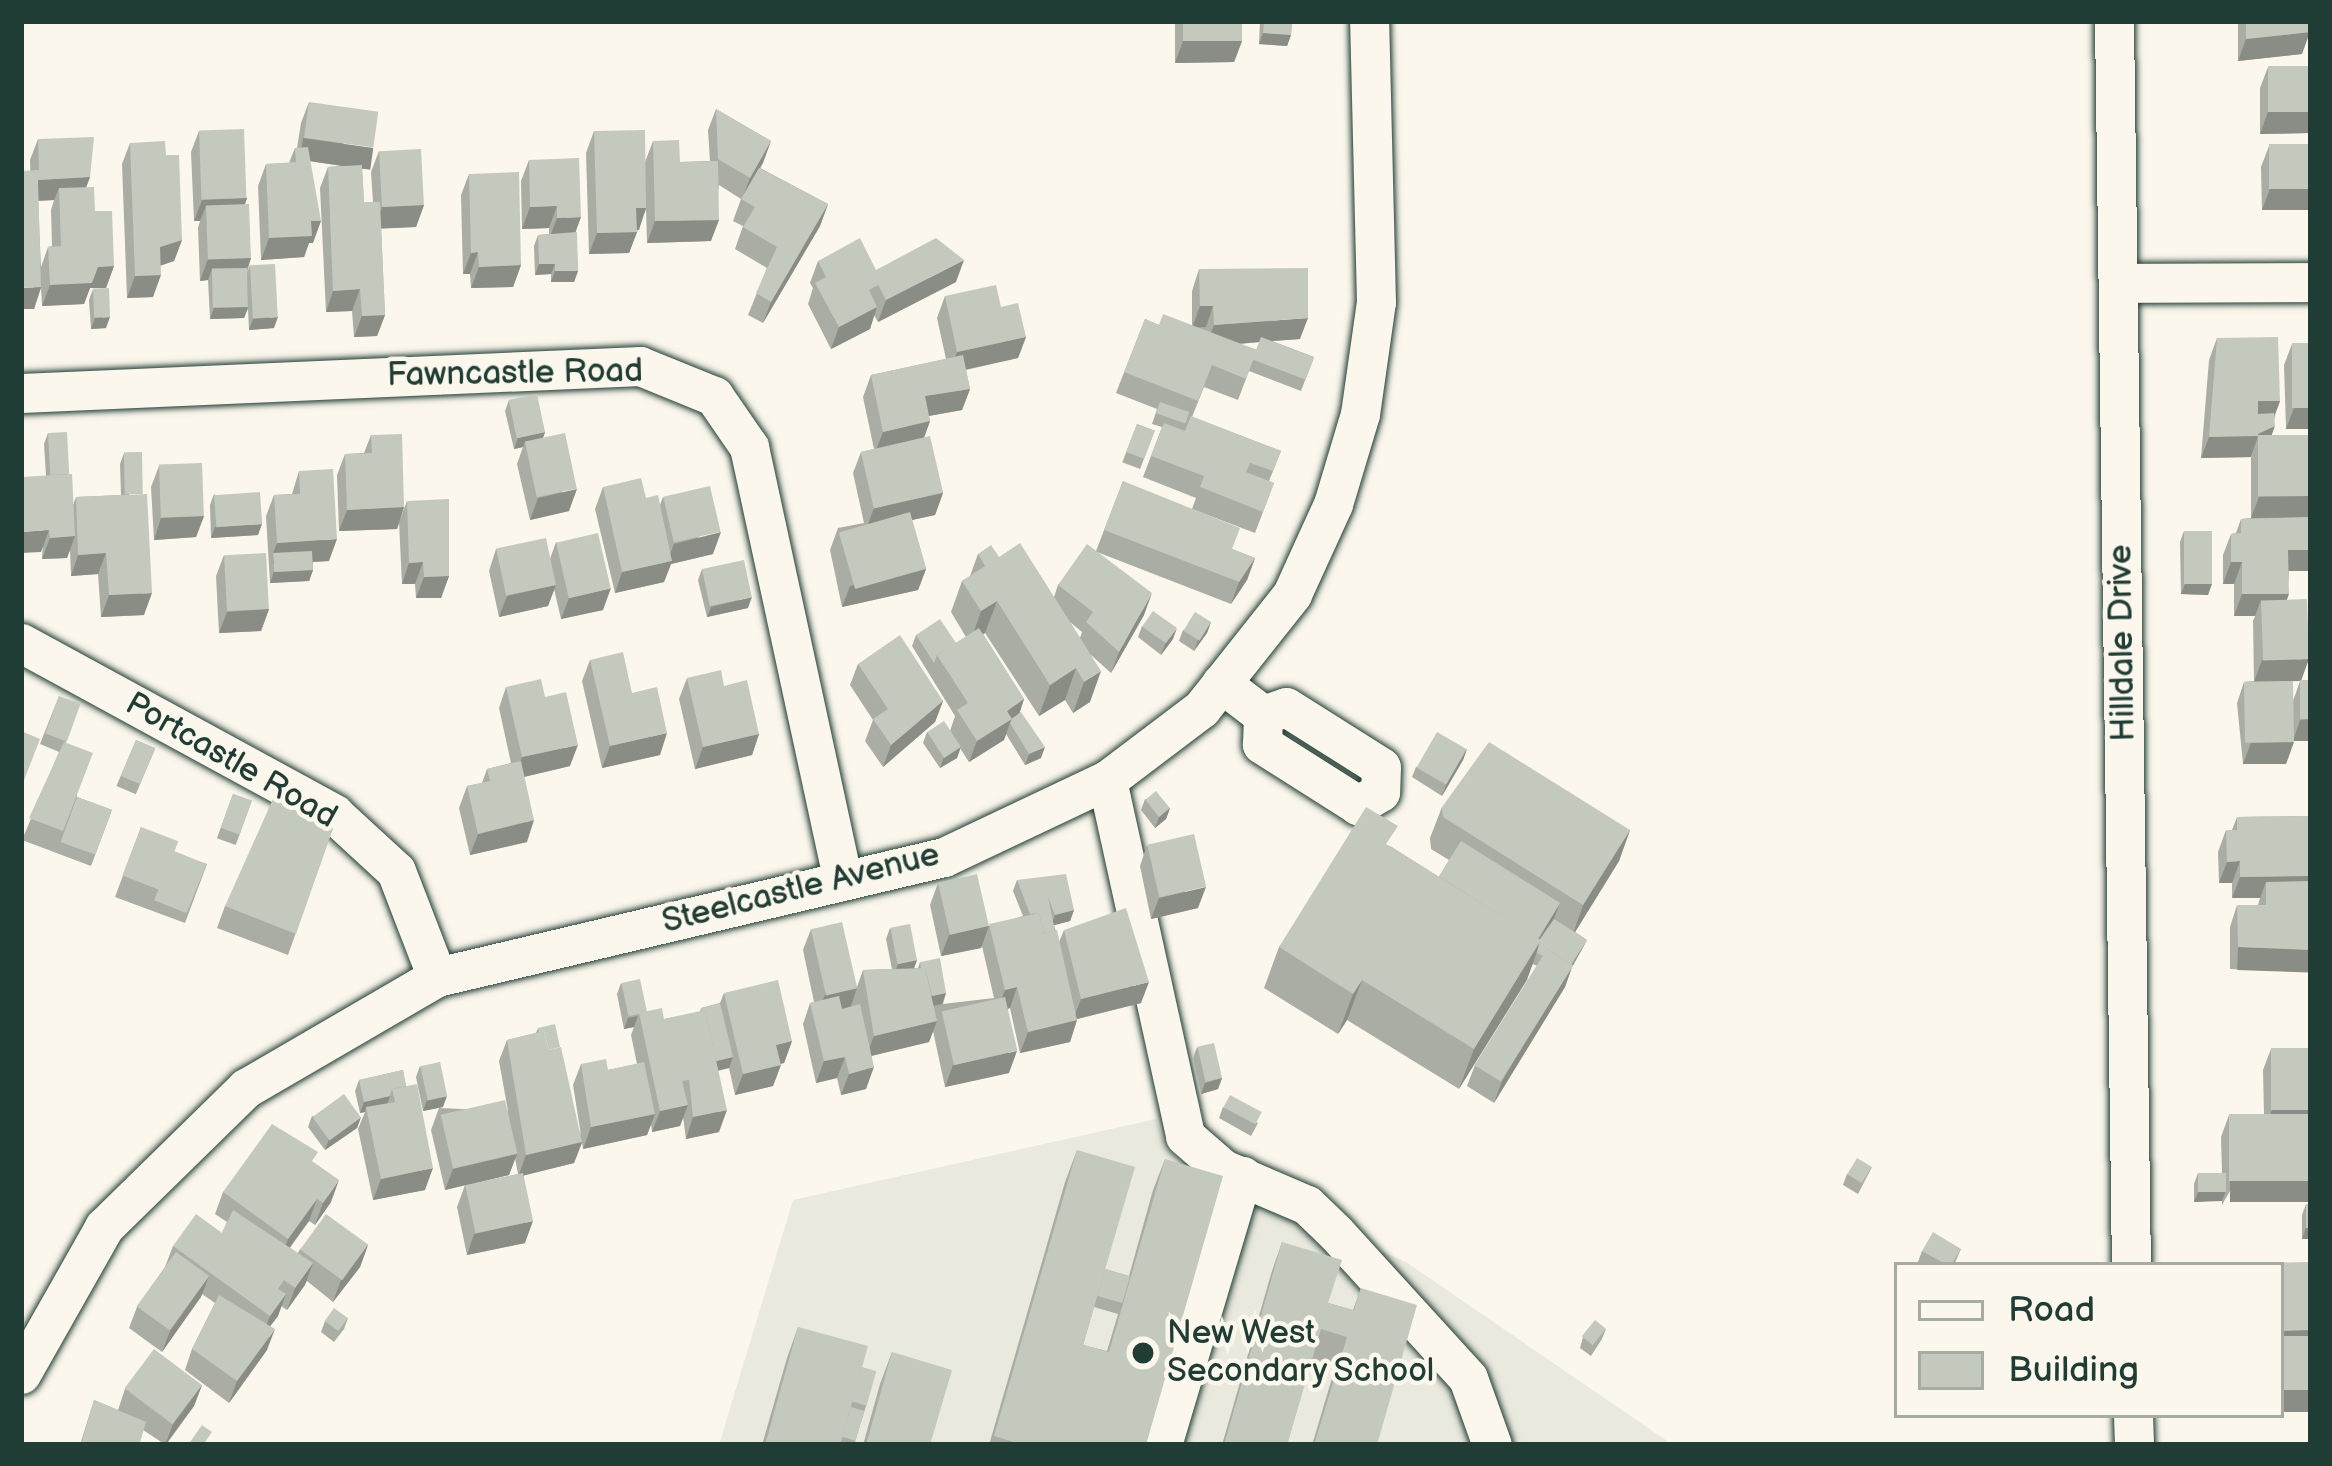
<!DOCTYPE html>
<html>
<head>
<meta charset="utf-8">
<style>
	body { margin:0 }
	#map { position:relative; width:2332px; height:1466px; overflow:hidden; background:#fbf7ec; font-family:"Balsamiq Sans",sans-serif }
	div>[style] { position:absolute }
	.built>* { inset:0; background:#eae9de }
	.roads { filter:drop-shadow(0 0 3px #1f3d34) drop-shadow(0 0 3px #1f3d34) }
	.minor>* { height:39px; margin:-19.5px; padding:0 19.5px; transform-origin:19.5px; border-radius:19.5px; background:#fbf7ec }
	.wall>* { inset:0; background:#a9ada3; transform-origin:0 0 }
	.shaded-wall>* { inset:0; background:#898d85; transform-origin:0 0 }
	.building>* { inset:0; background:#c4c9be; transform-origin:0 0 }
	.dots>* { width:33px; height:33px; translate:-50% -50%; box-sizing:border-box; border:6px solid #fbf7ec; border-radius:50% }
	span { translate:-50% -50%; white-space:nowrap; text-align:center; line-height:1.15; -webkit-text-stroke:9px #fbf7ec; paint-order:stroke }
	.street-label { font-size:33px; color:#1f3d34 }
	.poi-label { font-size:33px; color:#1f3d34 }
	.left { translate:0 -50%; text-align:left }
	.frame { position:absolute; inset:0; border:24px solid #1f3d34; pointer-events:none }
	.legend { position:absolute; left:1894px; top:1262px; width:390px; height:156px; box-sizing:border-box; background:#fbf7ec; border:3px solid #a3ada2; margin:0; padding:15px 21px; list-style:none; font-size:36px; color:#1f3d34 }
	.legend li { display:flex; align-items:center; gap:24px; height:60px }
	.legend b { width:60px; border:3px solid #a3ada2 }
</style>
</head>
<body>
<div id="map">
	<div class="built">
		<i style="clip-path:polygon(1156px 1119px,1166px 1149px,1179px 1160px,1406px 1262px,1673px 1445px,719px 1445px,793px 1200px)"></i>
	</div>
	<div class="roads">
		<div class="minor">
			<i style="left:2114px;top:21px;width:1244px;rotate:89.22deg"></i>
			<i style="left:2118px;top:283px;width:193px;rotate:-0.3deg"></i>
			<i style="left:21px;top:393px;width:620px;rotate:-2.5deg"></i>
			<i style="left:640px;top:366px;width:80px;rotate:22.1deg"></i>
			<i style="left:714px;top:396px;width:62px;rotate:55.5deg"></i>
			<i style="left:749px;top:447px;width:443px;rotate:77.8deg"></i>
			<i style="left:21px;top:643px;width:357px;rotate:28.6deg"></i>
			<i style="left:334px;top:814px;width:84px;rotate:42.6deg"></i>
			<i style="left:396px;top:871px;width:114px;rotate:68.9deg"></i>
			<i style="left:1221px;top:683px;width:53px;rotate:37.3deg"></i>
			<i style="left:1263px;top:715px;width:24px;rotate:-19deg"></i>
			<i style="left:1286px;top:707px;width:112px;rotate:32.3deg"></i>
			<i style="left:1381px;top:767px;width:25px;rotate:92deg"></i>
			<i style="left:1380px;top:792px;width:26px;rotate:149deg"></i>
			<i style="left:1358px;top:805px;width:114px;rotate:-147.6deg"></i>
			<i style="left:1262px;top:744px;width:29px;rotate:-88deg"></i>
			<i style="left:1107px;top:780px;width:364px;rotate:77.6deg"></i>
			<i style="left:1185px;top:1136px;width:50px;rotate:41deg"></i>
			<i style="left:1223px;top:1169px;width:91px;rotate:23.2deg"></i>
			<i style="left:1307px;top:1205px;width:40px;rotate:44deg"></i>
			<i style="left:1336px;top:1233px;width:196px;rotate:47.7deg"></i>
			<i style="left:1468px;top:1378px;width:71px;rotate:70.3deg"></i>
			<i style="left:21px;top:1374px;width:169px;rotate:-60.5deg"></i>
			<i style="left:104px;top:1227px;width:199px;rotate:-44.4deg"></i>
			<i style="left:246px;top:1088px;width:221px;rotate:-30.2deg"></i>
			<i style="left:437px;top:977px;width:521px;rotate:-13.32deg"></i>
			<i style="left:944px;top:857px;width:180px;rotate:-25.3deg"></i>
			<i style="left:1107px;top:780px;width:118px;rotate:-37.1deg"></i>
			<i style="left:1201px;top:709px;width:147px;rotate:-51.6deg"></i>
			<i style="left:1292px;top:594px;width:99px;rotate:-65.5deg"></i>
			<i style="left:1333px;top:504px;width:94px;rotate:-73.3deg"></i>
			<i style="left:1360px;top:414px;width:113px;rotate:-81.9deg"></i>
			<i style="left:1376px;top:302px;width:281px;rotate:-91.4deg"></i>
			<i style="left:2133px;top:1415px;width:30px;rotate:88deg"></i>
			<i style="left:1162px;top:1445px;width:281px;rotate:-73.4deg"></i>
		</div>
	</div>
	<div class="wall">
		<i style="clip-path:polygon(1175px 21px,1242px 21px,1242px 41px,1234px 62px,1175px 63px)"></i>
		<i style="clip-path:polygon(1260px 21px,1292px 21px,1291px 35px,1287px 46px,1259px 44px)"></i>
		<i style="clip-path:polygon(2238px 21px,2310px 21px,2302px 54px,2238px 61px)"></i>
		<i style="clip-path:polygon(2311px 66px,2311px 133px,2260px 134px,2260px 88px,2268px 67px)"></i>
		<i style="clip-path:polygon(309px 102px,365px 169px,362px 169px,364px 202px,373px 202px,371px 172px,379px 151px,424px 205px,416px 227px,381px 228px,385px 315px,377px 336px,354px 337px,352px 311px,326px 312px,320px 188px,328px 167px,341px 166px,310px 161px,313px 243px,309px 243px,304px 257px,261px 260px,258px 186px,266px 164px,289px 163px,295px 148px,297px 148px,301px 123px)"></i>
		<i style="clip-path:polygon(716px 109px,771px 141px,760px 168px,828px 204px,820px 226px,763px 323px,748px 315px,767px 268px,735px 249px,743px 226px,733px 221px,741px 199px,719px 185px,711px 241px,647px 243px,646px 209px,629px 253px,589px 254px,586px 153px,594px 131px,645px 162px,653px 141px,680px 162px,710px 161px,708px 130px)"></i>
		<i style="clip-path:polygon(199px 131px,247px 198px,245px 205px,251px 258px,247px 273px,250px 265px,274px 328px,249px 330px,248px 309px,244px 318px,210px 319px,208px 280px,200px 281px,198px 228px,200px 221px,194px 221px,191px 152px)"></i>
		<i style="clip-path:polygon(evenodd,38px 139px,90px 177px,86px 187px,114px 266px,106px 288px,90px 288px,84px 304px,42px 306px,41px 288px,34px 309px,30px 160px,38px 139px,54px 200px,51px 210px,52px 246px,48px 247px,41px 267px,38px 201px,54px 200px)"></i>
		<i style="clip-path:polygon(130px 143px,166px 155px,182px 240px,174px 261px,160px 266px,153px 297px,127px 298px,122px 164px)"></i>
		<i style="clip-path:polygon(2311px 144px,2262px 210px,2261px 167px,2269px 146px)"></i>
		<i style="clip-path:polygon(529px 160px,576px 232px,578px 271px,574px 282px,551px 282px,551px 274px,535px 275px,534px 246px,538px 235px,549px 234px,549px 228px,522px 229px,521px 181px)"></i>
		<i style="clip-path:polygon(469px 174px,521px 265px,513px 287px,471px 288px,470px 274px,463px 274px,461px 195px)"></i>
		<i style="clip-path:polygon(818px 261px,876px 270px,956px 282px,878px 322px,874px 315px,870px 329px,831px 349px,808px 304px,813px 288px,810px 283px)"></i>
		<i style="clip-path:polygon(evenodd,1199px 269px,1300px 339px,1272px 341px,1314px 357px,1301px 391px,1249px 371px,1238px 400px,1204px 387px,1192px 417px,1281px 451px,1269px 481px,1274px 483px,1255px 533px,1192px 509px,1196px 498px,1143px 477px,1162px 427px,1152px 424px,1157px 409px,1116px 393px,1145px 319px,1159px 325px,1192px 325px,1192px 291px,1199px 269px,1260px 342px,1257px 350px,1240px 344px,1260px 342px)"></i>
		<i style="clip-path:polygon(93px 289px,106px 328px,91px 329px,89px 300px)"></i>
		<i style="clip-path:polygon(945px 296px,1001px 307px,1026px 337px,1018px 358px,966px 370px,970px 389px,962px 410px,929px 416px,930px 421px,924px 438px,943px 493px,935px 515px,912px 520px,926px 569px,918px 590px,842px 607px,830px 550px,838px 528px,864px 523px,853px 473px,861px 452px,874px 449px,863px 397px,871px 375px,946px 359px,937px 318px)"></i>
		<i style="clip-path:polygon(evenodd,2217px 338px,2280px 401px,2275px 415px,2271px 436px,2311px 435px,2311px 571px,2289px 571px,2287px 599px,2311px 741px,2294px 741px,2286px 764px,2243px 764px,2237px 703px,2244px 682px,2254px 681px,2253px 621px,2255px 616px,2234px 616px,2234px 584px,2223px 584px,2223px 555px,2231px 534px,2236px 533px,2241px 519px,2251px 518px,2251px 458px,2255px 444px,2251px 457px,2201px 458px,2209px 360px,2217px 338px,2293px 681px,2300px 681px,2293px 701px,2293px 681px)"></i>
		<i style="clip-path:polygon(2292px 344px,2311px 429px,2286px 429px,2284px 365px)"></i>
		<i style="clip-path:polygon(509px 400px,545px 432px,543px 438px,569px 511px,530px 520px,517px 464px,523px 447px,514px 449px,505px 411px)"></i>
		<i style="left:1137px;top:424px;width:19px;height:41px;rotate:21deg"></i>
		<i style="clip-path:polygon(48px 433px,69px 474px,73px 505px,76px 497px,121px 495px,120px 464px,124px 453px,144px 615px,101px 617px,98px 574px,71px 576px,70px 550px,67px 558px,42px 559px,46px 476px,44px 444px)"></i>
		<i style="clip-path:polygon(371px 435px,404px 507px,397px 529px,339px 531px,337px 475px,345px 454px,364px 453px)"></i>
		<i style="clip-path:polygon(159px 466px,204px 516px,196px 537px,154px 540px,151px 487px)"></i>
		<i style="clip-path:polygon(299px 471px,329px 561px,313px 562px,313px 570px,309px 581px,270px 583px,266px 516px,274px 495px,292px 494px)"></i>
		<i style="clip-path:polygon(evenodd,1123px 481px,1232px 549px,1255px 558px,1247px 580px,1231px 604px,1097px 552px,1144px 615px,1111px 673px,1091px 655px,1090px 702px,1073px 713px,1065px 700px,1039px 716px,985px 633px,983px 634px,1024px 699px,1019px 714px,1041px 758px,1025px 765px,1006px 734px,1004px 740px,969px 762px,960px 748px,957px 758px,940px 768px,923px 743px,927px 732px,950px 731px,955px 716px,912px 646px,916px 635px,956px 643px,966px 637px,951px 612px,962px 581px,970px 576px,978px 554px,999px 557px,1054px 597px,1058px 585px,1096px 551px,1123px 481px,1070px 622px,1082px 632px,1080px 638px,1070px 622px)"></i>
		<i style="clip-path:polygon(603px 487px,646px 498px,660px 505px,663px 497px,713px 554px,671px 564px,664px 582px,615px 593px,595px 509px)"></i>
		<i style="clip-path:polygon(214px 494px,258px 535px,211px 538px,210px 505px)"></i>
		<i style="clip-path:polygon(407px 501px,449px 576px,441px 598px,416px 598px,415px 584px,402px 584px,399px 522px)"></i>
		<i style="clip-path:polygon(2184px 531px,2208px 595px,2181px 594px,2180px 542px)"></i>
		<i style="clip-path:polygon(556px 542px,603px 610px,561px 619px,554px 589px,548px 606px,499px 617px,489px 571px,496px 549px,550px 559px)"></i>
		<i style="clip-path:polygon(224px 555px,269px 609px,261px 631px,219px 633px,216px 576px)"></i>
		<i style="clip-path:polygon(702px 569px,748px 608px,707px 617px,698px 580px)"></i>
		<i style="clip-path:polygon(1211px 622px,1207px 633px,1194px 651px,1179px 641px,1183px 630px)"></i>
		<i style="clip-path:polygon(1142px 626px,1173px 639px,1161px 655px,1138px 637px)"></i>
		<i style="clip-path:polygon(590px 660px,632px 693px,660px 755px,602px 768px,582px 681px)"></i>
		<i style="clip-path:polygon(858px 664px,943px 701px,935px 722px,883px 767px,865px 741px,873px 720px,850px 685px)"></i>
		<i style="clip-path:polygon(687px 678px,724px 686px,759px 734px,752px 755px,695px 769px,679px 699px)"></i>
		<i style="clip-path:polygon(506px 687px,545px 697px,570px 766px,524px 777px,527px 842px,470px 855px,459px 808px,467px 786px,482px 783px,487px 769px,511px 763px,499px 708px)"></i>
		<i style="clip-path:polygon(59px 696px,66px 743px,77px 797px,112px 810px,91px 866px,22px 840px,59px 752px,40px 744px)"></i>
		<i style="left:136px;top:740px;width:21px;height:50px;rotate:23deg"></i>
		<i style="clip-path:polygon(1467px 749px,1463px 760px,1442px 796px,1412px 777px,1416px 767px)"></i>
		<i style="left:233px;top:794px;width:20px;height:47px;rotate:20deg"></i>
		<i style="clip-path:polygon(1145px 799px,1170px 808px,1166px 819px,1155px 828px,1141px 810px)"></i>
		<i style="clip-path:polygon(1442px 807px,1630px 830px,1619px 861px,1575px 932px,1587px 940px,1572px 967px,1565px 987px,1494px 1103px,1467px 1086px,1475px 1065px,1537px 966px,1533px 964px,1459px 1089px,1347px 1020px,1338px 1034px,1264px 988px,1279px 947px,1390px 846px,1439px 877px,1449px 860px,1431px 849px,1430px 838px)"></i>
		<i style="clip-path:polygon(2311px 816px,2311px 972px,2230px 969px,2230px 927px,2237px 905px,2258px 905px,2260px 898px,2232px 898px,2232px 883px,2219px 883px,2218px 852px,2226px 830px,2232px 830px,2237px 817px)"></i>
		<i style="clip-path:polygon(141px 827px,173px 853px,207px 864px,185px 923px,115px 897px)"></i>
		<i style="clip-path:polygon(333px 828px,288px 955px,217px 928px,225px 906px)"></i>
		<i style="clip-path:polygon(1147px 845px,1198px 908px,1151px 919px,1140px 866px)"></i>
		<i style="clip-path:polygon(1017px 880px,1074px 910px,1070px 921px,1054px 925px,1059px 942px,1064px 930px,1141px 1003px,1077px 1019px,1070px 1042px,1020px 1053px,1010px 1008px,1008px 1009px,1009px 1073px,945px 1087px,933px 1031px,929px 1042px,872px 1056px,866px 1089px,841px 1095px,837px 1078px,816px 1083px,803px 1024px,810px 1003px,814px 1002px,803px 950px,811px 929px,857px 987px,863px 970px,892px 969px,886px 939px,890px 928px,917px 960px,914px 968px,918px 968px,920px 962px,946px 993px,943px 1004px,994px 998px,982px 946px,981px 948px,941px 956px,930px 905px,938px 883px,989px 926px,1023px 916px,1013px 891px)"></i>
		<i style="clip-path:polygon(evenodd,621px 983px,647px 1012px,664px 1019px,700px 1012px,701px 1008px,720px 1003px,724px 993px,792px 1041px,784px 1063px,781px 1064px,773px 1086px,735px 1095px,729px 1068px,718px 1071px,719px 1132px,686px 1139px,683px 1117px,680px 1126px,652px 1132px,651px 1124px,647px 1135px,583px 1149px,582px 1143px,574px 1163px,524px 1175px,525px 1243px,467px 1255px,457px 1207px,465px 1185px,445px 1190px,431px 1130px,439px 1108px,508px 1111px,499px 1061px,507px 1040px,536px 1033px,538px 1028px,581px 1135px,573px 1085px,581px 1064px,608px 1070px,637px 1064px,631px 1035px,634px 1027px,624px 1029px,617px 994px,621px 983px,515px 1158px,518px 1174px,468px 1185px,509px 1175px,515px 1158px)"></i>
		<i style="clip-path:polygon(1197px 1047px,1222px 1078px,1218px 1089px,1201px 1094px,1193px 1058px)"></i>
		<i style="clip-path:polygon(2311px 1048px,2222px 1205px,2222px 1200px,2194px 1202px,2194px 1184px,2198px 1173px,2222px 1173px,2221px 1137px,2229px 1115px,2264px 1115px,2263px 1070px,2271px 1049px)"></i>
		<i style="clip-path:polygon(420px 1066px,443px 1107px,423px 1111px,416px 1077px)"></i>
		<i style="clip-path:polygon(403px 1070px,425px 1190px,373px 1200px,358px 1129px,365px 1112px,360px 1113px,355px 1091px,359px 1080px)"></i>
		<i style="clip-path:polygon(1223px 1107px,1258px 1123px,1251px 1136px,1219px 1118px)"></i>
		<i style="clip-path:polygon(312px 1116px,361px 1117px,357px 1128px,325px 1150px,308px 1127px)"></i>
		<i style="clip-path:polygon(evenodd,1077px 1150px,1105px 1269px,1129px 1276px,1153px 1190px,1165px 1159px,1146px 1445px,989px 1445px,1065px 1182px,1077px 1150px,1094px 1307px,1118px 1314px,1107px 1351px,1083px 1345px,1094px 1307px)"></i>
		<i style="clip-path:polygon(314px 1163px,331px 1202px,315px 1225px,309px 1221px,290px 1248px,298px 1253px,300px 1249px,368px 1245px,360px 1267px,333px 1302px,307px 1281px,287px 1310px,281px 1306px,278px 1316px,270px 1326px,267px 1350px,229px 1403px,185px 1370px,192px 1349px,215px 1303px,202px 1294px,162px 1352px,129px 1328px,137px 1307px,165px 1267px,173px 1246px,222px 1233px,227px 1222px,215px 1214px,223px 1192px)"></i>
		<i style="clip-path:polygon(1872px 1167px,1858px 1194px,1843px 1185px,1847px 1174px)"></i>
		<i style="clip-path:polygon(2306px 1204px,2311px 1239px,2302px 1239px,2302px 1215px)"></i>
		<i style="clip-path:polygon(1282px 1242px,1328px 1303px,1353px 1310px,1361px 1288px,1377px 1445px,1312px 1445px,1335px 1368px,1311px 1361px,1287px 1445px,1222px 1445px,1271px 1274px)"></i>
		<i style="clip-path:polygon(1961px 1249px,1954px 1265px,1924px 1265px,1918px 1262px,1922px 1251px)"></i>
		<i style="clip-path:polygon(348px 1318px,344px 1329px,334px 1342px,321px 1332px,325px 1321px)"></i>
		<i style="clip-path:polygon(798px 1327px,862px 1367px,866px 1406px,854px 1445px,762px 1445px,787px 1358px)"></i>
		<i style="clip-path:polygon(1606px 1329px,1602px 1339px,1591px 1356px,1580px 1348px,1583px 1337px)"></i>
		<i style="clip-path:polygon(892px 1352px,930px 1445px,863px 1445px,880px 1384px)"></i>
		<i style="clip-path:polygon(202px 1385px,194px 1406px,166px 1445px,143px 1430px,139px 1445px,80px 1445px,94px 1400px,118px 1410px,125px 1389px)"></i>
	</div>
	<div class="shaded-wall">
		<i style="clip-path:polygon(2310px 32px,2302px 54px,2238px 61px,2246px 39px)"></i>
		<i style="clip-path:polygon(1263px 33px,1291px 35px,1287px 46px,1259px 44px)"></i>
		<i style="clip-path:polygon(1183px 41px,1242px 41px,1234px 62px,1175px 63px)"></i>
		<i style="clip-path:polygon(2268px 112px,2311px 112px,2311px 133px,2260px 134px)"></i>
		<i style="left:303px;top:138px;width:71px;height:22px;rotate:8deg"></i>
		<i style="clip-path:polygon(771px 141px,763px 163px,742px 199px,750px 178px)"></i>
		<i style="clip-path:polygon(90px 177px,82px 199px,59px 188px,54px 200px,30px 201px,38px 180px)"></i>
		<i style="clip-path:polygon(2270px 189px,2311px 189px,2311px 210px,2262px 210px)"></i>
		<i style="clip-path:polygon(247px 198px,239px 219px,206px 206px,200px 221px,194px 221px,202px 200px)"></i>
		<i style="clip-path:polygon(828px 204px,820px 226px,763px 323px,771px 302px)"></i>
		<i style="clip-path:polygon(424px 205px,416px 227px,374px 229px,382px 207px)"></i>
		<i style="clip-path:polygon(557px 206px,549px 228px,522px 229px,530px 207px)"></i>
		<i style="clip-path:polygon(636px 208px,646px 208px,639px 230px,628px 230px)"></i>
		<i style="clip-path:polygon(581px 217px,573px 239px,549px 239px,557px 218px)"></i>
		<i style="clip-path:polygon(719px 220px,711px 241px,647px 243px,655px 221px)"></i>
		<i style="clip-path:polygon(311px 221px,321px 221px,313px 243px,309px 243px,304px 257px,261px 260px,269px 238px)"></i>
		<i style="clip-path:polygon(637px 232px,629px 253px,589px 254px,597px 233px)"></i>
		<i style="clip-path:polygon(182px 240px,174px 261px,152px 268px,160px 247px)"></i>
		<i style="clip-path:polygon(478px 252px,470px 274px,463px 274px,471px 253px)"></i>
		<i style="clip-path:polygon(251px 258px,243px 279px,212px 269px,208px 280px,200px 281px,208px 259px)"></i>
		<i style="clip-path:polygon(964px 260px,956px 282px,878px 322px,886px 300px)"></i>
		<i style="clip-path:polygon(539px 264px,555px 264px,551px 274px,535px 275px)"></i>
		<i style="clip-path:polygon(521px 265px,513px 287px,471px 288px,479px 267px)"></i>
		<i style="clip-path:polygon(114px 266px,106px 288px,90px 288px,84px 304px,42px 306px,50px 285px,98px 267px)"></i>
		<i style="clip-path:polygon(555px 271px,578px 271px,574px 282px,551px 282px)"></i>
		<i style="clip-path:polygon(161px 275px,153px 297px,127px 298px,135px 276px)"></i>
		<i style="clip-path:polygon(41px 287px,34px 309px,21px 309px,21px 288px)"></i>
		<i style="clip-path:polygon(360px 289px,352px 311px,326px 312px,333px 291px)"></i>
		<i style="clip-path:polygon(1200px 306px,1213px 306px,1206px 327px,1192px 328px)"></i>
		<i style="clip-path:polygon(248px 307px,244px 318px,210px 319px,214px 308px)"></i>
		<i style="clip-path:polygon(877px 307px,870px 329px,831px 349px,839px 327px)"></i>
		<i style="clip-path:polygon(385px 315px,377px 336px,354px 337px,362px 316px)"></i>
		<i style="clip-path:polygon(110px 317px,106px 328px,91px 329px,95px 318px)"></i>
		<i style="clip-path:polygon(278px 317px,274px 328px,249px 330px,253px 319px)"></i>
		<i style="clip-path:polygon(1308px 318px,1300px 339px,1206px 346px,1214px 325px)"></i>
		<i style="clip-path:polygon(1026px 337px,1018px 358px,949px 373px,957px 352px)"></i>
		<i style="clip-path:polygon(970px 389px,962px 410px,917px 418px,925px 396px)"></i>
		<i style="clip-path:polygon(2258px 401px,2280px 401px,2272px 422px,2257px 423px)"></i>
		<i style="clip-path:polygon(2294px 408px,2311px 408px,2311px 429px,2286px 429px)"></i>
		<i style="clip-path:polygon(930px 421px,922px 443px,875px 453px,883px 432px)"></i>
		<i style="clip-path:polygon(2275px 426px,2271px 437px,2258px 436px,2251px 457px,2201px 458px,2209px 437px,2257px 434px)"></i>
		<i style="clip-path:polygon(545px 432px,541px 443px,525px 442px,523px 447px,514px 449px,518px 438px)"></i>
		<i style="clip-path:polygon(577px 489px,569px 511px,530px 520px,538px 498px)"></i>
		<i style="clip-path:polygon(943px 493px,935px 515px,866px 530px,874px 508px)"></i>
		<i style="clip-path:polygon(2311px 496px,2311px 517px,2251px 518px,2259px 497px)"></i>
		<i style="clip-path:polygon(404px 507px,397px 529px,339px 531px,347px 510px)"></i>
		<i style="clip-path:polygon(204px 516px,196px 537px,154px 540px,161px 518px)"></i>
		<i style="clip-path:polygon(262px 524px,258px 535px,211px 538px,215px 527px)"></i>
		<i style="clip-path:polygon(49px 530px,41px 552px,21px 553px,21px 532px)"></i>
		<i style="clip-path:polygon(721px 532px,713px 554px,671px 564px,664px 582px,615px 593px,622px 572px,667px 562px,674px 544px)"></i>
		<i style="clip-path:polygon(75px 536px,67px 558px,42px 559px,50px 538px)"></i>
		<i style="clip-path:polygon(337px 539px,329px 561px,273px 564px,273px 553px,277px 543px)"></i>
		<i style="clip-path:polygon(2288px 550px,2311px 550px,2311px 571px,2281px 571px)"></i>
		<i style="clip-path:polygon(106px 553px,98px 574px,71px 576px,78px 555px)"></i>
		<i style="clip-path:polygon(1255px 558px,1247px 580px,1231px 604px,1239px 582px)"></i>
		<i style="clip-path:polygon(423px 562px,415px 584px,402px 584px,409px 563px)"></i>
		<i style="clip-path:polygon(2231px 562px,2242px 562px,2234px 584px,2223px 584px)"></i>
		<i style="clip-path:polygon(926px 569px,918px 590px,842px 607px,850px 586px)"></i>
		<i style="clip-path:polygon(313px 570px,309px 581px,270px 583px,274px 572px)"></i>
		<i style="clip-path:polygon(449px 576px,441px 598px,416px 598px,424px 577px)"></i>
		<i style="clip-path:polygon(2185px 584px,2212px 584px,2208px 595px,2181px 594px)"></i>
		<i style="clip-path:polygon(556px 585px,548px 606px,499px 617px,507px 596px)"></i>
		<i style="clip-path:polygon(611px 588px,603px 610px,561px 619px,569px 598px)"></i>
		<i style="clip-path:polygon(152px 593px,144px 615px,101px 617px,109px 595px)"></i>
		<i style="clip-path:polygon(1152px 593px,1144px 615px,1111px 673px,1119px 652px)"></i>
		<i style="clip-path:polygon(2242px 594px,2289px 594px,2281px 615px,2261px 600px,2255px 616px,2234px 616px)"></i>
		<i style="clip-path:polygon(752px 597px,748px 608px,707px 617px,711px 607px)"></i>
		<i style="clip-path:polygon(997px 601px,985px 633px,970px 643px,981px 611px)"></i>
		<i style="clip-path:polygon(269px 609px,261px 631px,219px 633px,227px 612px)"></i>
		<i style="clip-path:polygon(1211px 622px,1207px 633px,1194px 651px,1198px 640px)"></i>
		<i style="clip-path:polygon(1177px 628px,1173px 639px,1161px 655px,1165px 644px)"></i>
		<i style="clip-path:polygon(2309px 659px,2301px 681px,2254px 682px,2262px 660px)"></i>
		<i style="clip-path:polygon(1076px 668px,1065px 700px,1039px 716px,1050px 685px)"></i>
		<i style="clip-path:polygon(1101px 671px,1090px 702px,1073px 713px,1084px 682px)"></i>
		<i style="clip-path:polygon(1024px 699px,1017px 721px,1010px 723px,1004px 740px,969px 762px,977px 741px,1007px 711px)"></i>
		<i style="clip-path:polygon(943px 701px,935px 722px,883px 767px,891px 745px)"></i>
		<i style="clip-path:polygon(2311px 719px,2311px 741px,2293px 741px,2300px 720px)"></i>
		<i style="clip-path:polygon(667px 733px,660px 755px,602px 768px,610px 746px)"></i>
		<i style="clip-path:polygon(759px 734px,752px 755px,695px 769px,703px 747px)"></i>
		<i style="clip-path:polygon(2294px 742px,2286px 764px,2243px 764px,2251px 743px)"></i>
		<i style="clip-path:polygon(578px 745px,570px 766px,515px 779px,522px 757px)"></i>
		<i style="clip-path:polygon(961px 747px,957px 758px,940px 768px,944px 757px)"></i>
		<i style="clip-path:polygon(1045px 747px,1041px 758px,1025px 765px,1029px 754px)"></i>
		<i style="clip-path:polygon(1467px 749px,1463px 760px,1442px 796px,1446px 785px)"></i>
		<i style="clip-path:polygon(1170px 808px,1166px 819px,1155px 828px,1159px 817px)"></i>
		<i style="clip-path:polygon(534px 820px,527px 842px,470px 855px,478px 834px)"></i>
		<i style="clip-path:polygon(1630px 830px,1619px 861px,1572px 937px,1583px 905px)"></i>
		<i style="clip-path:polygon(2240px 861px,2232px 883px,2219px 883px,2227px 862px)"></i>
		<i style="clip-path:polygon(2311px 876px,2311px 896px,2266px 882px,2260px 898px,2232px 898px,2240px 877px)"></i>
		<i style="clip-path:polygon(1206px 887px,1198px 908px,1151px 919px,1159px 898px)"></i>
		<i style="clip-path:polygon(1560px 903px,1552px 924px,1540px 943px,1527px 980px,1459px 1089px,1474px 1049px)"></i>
		<i style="clip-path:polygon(1074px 910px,1070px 921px,1051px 926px,1055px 915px)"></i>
		<i style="clip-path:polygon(989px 926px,981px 948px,941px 956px,949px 935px)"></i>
		<i style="clip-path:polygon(1587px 940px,1572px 967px,1565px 987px,1494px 1103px,1502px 1081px)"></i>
		<i style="left:2238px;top:947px;width:73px;height:23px;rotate:2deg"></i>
		<i style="clip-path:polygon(917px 960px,913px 971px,894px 975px,898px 964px)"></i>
		<i style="clip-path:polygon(1362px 980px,1347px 1020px,1338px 1034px,1353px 994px)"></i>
		<i style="clip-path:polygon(1149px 982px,1141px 1003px,1073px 1020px,1081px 999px)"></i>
		<i style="clip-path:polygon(1017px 987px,1010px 1008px,997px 1011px,1005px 990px)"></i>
		<i style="clip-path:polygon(857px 988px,850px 1009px,817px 1016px,825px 995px)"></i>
		<i style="clip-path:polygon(946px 993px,942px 1004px,923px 1008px,927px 997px)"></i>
		<i style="clip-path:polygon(638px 1016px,634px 1027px,624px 1029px,628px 1018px)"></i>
		<i style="clip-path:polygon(1077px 1020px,1070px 1042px,1020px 1053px,1028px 1032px)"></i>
		<i style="clip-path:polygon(937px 1021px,929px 1042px,866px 1057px,874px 1036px)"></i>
		<i style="clip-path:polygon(792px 1041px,784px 1063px,768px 1066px,776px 1045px)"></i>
		<i style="clip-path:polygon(1017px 1051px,1009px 1073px,945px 1087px,953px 1065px)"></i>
		<i style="clip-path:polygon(733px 1057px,729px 1068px,709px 1072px,713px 1062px)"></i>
		<i style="clip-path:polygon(845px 1057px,837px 1078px,816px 1083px,824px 1061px)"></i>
		<i style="clip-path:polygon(781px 1065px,773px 1086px,735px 1095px,743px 1074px)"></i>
		<i style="clip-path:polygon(874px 1067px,866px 1089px,841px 1095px,849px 1074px)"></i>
		<i style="clip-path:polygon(1222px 1078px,1218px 1089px,1201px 1094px,1205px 1083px)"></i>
		<i style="clip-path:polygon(390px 1096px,386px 1107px,366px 1107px,365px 1112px,360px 1113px,364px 1102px)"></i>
		<i style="clip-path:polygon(447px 1096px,443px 1107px,423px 1111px,427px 1100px)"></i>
		<i style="clip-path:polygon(688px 1105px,680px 1126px,652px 1132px,660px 1111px)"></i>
		<i style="clip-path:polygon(727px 1110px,719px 1132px,686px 1139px,693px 1117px)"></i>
		<i style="clip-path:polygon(2272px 1110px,2311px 1110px,2311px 1131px,2264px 1132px)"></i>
		<i style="clip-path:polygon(655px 1114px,647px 1135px,583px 1149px,591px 1127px)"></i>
		<i style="clip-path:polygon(361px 1117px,357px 1128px,325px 1150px,329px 1139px)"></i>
		<i style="clip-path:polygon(582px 1142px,574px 1163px,518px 1177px,526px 1155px)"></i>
		<i style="clip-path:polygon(517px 1154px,509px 1175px,445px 1190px,453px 1169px)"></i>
		<i style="clip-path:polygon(433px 1168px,425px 1190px,373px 1200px,381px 1179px)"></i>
		<i style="clip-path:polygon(339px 1180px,331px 1202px,315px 1225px,323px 1203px)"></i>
		<i style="left:2311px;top:1181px;width:21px;height:81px;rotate:90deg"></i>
		<i style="clip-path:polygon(2226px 1190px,2222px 1201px,2194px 1202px,2198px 1192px)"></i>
		<i style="clip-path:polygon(317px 1199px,309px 1221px,280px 1260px,288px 1239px)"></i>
		<i style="clip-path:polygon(533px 1221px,525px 1243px,467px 1255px,474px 1234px)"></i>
		<i style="clip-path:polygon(2306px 1228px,2311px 1228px,2311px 1239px,2302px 1239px)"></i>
		<i style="clip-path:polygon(368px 1245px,360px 1267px,333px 1302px,341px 1280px)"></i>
		<i style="clip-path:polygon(313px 1263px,305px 1285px,287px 1310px,295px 1288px)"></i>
		<i style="clip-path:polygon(209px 1276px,201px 1297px,162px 1352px,170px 1331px)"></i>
		<i style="clip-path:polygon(286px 1294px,278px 1316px,262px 1337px,270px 1316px)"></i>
		<i style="clip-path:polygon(275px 1329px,267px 1350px,229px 1403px,237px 1381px)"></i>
		<i style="left:2311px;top:1330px;width:21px;height:30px;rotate:90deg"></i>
		<i style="clip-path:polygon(202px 1385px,194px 1406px,165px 1445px,173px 1424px)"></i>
		<i style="left:2311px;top:1390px;width:22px;height:30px;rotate:90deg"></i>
	</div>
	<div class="building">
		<i style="left:1183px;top:21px;width:59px;height:20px"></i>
		<i style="clip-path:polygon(1264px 21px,1292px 21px,1291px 35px,1263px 33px)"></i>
		<i style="clip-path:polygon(2246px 21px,2310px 21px,2310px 32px,2246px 39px)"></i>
		<i style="left:2311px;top:66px;width:46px;height:43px;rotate:90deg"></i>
		<i style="left:309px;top:102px;width:70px;height:36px;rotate:8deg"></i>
		<i style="clip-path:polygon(716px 109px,771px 141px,750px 178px,718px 159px)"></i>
		<i style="left:244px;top:129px;width:69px;height:45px;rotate:88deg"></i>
		<i style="clip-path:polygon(645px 130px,646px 208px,636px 208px,637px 232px,597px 233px,594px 131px)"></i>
		<i style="clip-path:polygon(94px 137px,90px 177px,38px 180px,41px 287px,21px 288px,21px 171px,39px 170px,38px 139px)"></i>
		<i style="clip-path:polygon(679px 140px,680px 162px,718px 161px,719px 220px,655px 221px,653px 141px)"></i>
		<i style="clip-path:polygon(165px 141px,166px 155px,179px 155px,182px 240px,160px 247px,161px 275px,135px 276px,130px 143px)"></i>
		<i style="left:2311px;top:144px;width:45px;height:42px;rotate:90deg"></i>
		<i style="clip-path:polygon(308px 147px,321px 221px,311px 221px,312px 236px,269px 238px,266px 164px,296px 162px,295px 148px)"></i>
		<i style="left:421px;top:149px;width:56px;height:42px;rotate:87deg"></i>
		<i style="clip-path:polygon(579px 158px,581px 217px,557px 218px,557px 206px,530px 207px,529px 160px)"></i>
		<i style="clip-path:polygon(362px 165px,364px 202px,380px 202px,385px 315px,362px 316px,360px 289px,333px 291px,328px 167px)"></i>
		<i style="clip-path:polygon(759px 168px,828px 204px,771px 302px,756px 293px,777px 247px,743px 227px,755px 207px,741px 199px)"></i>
		<i style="clip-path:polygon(519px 172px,521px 265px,479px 267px,478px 252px,471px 253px,469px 174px)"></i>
		<i style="clip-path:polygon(94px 187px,95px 211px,112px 211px,114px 266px,98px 267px,92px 283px,50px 285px,48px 247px,61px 246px,59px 188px)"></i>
		<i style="left:249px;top:204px;width:54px;height:43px;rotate:88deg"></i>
		<i style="clip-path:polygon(577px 232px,578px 271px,555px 271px,555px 264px,539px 264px,538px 235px)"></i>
		<i style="clip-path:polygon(860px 238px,876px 270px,936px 238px,964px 260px,886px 300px,878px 285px,869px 290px,877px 307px,839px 327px,815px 283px,826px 277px,818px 261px)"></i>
		<i style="left:275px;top:264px;width:53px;height:25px;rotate:87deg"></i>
		<i style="left:247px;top:268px;width:39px;height:35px;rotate:89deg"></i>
		<i style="clip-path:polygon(1308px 268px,1308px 318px,1214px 325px,1213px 306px,1200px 306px,1199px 269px)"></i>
		<i style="clip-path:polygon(996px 285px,1001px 307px,1018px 303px,1026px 337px,957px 352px,945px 296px)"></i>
		<i style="left:109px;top:288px;width:29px;height:16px;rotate:88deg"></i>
		<i style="clip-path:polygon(1163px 314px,1257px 350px,1246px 379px,1212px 365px,1198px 401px,1124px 372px,1145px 319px,1159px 325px)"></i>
		<i style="left:1261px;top:337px;width:57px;height:24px;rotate:21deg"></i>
		<i style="clip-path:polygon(2278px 337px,2280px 401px,2258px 401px,2258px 436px,2209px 437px,2217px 338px)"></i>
		<i style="left:2311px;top:343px;width:65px;height:19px;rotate:90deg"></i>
		<i style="clip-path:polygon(963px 355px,970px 389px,925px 396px,930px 421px,883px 432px,871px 375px)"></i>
		<i style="left:537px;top:394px;width:39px;height:29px;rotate:78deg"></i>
		<i style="left:1160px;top:402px;width:31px;height:12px;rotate:19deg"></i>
		<i style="clip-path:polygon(2274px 413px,2275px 426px,2258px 434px,2258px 414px)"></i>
		<i style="clip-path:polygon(1191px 416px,1281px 451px,1273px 471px,1250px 463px,1246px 472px,1274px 483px,1263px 512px,1200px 487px,1204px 476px,1151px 456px,1164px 423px,1185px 431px)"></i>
		<i style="left:1137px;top:424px;width:19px;height:30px;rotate:21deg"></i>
		<i style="left:67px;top:432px;width:42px;height:19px;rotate:87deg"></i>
		<i style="left:565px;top:433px;width:57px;height:41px;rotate:78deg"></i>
		<i style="clip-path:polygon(402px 434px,404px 507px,347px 510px,345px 454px,372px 453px,371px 435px)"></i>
		<i style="left:2311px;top:435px;width:61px;height:53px;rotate:90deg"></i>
		<i style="left:930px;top:436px;width:58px;height:71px;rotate:77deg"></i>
		<i style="left:142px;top:452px;width:42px;height:18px;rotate:89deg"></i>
		<i style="left:202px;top:463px;width:53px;height:43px;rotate:88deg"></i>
		<i style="clip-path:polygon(333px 469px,337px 539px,277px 543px,274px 495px,300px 494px,299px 471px)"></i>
		<i style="clip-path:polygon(72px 474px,75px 536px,50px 538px,49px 530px,21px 532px,21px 477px)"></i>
		<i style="clip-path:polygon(641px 478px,646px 498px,658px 495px,672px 561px,622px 572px,603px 487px)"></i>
		<i style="clip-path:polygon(1123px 481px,1240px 528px,1232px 549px,1255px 558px,1239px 582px,1104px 530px)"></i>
		<i style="left:710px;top:486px;width:47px;height:48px;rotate:77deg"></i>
		<i style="left:260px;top:492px;width:32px;height:46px;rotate:86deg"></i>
		<i style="clip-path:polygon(147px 494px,152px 593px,109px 595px,106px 553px,78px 555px,76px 497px)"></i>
		<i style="clip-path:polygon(449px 499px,449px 576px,424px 577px,423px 562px,409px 563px,407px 501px)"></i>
		<i style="left:910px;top:512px;width:59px;height:74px;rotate:74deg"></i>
		<i style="clip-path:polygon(2311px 517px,2311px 550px,2288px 550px,2289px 594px,2242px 594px,2242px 562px,2231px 562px,2231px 534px,2241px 533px,2241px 519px)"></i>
		<i style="left:2184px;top:531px;width:28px;height:53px"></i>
		<i style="left:598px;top:533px;width:57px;height:43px;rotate:77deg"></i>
		<i style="left:546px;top:538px;width:48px;height:51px;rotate:78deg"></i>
		<i style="clip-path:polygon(1020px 543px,1101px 671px,1084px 682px,1076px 668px,1050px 685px,997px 601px,981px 611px,962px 581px,985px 566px,978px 554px,991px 545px,999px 557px)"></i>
		<i style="clip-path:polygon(1087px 544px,1152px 593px,1119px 652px,1086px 622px,1093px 612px,1058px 585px)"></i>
		<i style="left:312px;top:551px;width:19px;height:39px;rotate:87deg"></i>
		<i style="left:266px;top:553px;width:56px;height:42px;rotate:87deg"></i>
		<i style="left:744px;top:560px;width:38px;height:43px;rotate:78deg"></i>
		<i style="left:2307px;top:599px;width:60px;height:46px;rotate:88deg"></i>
		<i style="left:1153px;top:611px;width:29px;height:19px;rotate:35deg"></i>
		<i style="left:1195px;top:612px;width:19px;height:22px;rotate:32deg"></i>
		<i style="clip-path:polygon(940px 619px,956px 643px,937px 655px,934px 663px,916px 635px)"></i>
		<i style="clip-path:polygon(979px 628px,1024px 699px,1007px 711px,1012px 719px,977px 741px,957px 710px,968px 703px,937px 655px)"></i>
		<i style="clip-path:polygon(900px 635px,943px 701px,891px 745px,873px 719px,888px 709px,858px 664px)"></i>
		<i style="clip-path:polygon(623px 652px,632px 693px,657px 687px,667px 733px,610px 746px,590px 660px)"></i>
		<i style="clip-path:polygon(721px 670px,724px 686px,747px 680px,759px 734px,703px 747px,687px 678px)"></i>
		<i style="clip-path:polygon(541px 679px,545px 697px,566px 692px,578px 745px,522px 757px,506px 687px)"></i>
		<i style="left:2311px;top:680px;width:39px;height:11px;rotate:90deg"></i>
		<i style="left:2293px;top:681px;width:61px;height:49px;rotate:89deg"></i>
		<i style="left:59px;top:696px;width:23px;height:40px;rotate:20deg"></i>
		<i style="clip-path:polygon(1021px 712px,1045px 747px,1029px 754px,1010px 723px,1012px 719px,1010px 720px)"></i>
		<i style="left:944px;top:721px;width:31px;height:20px;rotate:57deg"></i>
		<i style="clip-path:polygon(21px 731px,40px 739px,21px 788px)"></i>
		<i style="left:1437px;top:732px;width:34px;height:41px;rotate:30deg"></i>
		<i style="left:136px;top:740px;width:21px;height:39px;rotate:23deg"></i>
		<i style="clip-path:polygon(64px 742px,93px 753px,63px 831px,29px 818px)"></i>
		<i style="clip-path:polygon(1489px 742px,1630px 830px,1583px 905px,1443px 817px,1442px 807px)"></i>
		<i style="clip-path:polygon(521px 761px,534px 820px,478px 834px,467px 786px,490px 781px,487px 769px)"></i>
		<i style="left:1156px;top:791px;width:22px;height:14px;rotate:51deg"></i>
		<i style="left:233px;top:794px;width:20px;height:36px;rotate:20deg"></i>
		<i style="left:77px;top:797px;width:37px;height:48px;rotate:20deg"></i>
		<i style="clip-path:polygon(273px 799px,333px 828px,296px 934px,225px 906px)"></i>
		<i style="clip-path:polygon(1366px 807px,1398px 826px,1386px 844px,1541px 940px,1474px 1049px,1362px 980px,1353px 994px,1279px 947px)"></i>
		<i style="clip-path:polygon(2311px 816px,2311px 876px,2240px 877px,2240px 861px,2227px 862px,2226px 830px,2237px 830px,2237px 817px)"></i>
		<i style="left:141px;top:827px;width:40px;height:52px;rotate:21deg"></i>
		<i style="left:1194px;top:834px;width:54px;height:48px;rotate:77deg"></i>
		<i style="left:1461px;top:841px;width:117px;height:42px;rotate:32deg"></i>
		<i style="left:174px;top:851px;width:35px;height:53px;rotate:22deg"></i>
		<i style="left:977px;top:874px;width:53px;height:40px;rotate:77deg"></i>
		<i style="clip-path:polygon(1066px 874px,1074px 910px,1055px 915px,1048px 897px,1055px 931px,1044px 934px,1039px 913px,1030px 914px,1017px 880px)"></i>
		<i style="clip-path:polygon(2311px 881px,2311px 950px,2238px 947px,2237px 905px,2266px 905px,2266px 882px)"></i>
		<i style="clip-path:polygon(1126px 908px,1149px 982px,1081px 999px,1064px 930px)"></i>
		<i style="clip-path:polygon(1039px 913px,1044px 934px,1057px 930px,1077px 1020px,1028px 1032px,1017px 987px,1005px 990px,989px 924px)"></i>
		<i style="clip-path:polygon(1554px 919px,1587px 940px,1571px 964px,1547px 949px,1543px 956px,1537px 953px,1540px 939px)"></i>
		<i style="left:842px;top:922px;width:68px;height:32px;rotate:77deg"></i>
		<i style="left:910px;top:924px;width:37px;height:20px;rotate:79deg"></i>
		<i style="left:1547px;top:949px;width:31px;height:137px;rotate:32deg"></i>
		<i style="clip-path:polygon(940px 958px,946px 993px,932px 996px,925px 968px,921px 968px,920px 962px)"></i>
		<i style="clip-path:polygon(925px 968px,937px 1021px,874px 1036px,863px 970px)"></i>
		<i style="left:640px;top:979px;width:34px;height:19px;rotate:78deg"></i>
		<i style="clip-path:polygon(778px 980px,792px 1041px,776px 1045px,781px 1065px,743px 1074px,724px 993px)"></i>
		<i style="clip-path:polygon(839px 996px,842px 1009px,860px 1004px,874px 1067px,849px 1074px,845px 1057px,824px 1061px,810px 1003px)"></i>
		<i style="left:1005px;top:997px;width:55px;height:65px;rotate:77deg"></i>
		<i style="clip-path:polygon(720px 1003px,733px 1057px,716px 1061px,705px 1010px,702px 1011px,701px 1008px)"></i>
		<i style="clip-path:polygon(662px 1008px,664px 1019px,705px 1010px,727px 1110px,693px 1117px,689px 1080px,682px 1081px,688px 1105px,660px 1111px,639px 1013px)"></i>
		<i style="clip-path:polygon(555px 1024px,560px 1047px,549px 1050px,544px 1031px,539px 1033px,538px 1028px)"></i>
		<i style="clip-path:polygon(544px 1031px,549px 1050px,561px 1047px,582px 1142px,526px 1155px,507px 1040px)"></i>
		<i style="left:1214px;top:1043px;width:36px;height:17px;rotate:77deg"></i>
		<i style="left:2311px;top:1048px;width:62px;height:40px;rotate:90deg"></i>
		<i style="clip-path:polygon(606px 1059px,608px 1070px,644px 1062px,655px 1114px,591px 1127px,581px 1064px)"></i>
		<i style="left:440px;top:1062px;width:35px;height:20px;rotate:78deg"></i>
		<i style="clip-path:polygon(403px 1070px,406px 1086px,392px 1089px,390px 1096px,364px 1102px,359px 1080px)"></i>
		<i style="clip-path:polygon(417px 1084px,433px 1168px,381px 1179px,366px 1107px,395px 1102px,392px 1089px)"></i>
		<i style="left:344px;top:1094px;width:29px;height:39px;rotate:54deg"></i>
		<i style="left:1230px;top:1095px;width:36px;height:14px;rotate:28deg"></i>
		<i style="left:505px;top:1100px;width:55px;height:66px;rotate:77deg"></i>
		<i style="left:2311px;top:1114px;width:67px;height:82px;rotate:90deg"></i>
		<i style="clip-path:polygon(272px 1124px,318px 1152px,312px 1161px,339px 1180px,323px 1203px,317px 1199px,288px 1239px,223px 1192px)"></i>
		<i style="clip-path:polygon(1077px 1150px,1135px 1167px,1083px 1345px,1109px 1352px,1165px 1159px,1223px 1176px,1146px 1445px,1024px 1445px,994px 1436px)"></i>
		<i style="left:1857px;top:1158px;width:17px;height:19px;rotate:31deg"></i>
		<i style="left:523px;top:1173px;width:49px;height:59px;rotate:78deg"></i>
		<i style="left:2198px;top:1173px;width:28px;height:19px"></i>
		<i style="left:2306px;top:1204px;width:5px;height:24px"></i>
		<i style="clip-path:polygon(233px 1210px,313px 1263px,295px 1288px,284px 1280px,278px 1289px,286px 1294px,270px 1316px,173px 1246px,196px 1214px,222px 1233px)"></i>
		<i style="left:326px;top:1214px;width:52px;height:44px;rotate:36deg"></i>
		<i style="clip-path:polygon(1933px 1232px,1961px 1249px,1951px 1265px,1947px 1265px,1922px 1251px)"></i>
		<i style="clip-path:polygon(1282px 1242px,1342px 1260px,1328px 1303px,1354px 1310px,1361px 1288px,1417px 1305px,1377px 1445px,1314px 1445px,1347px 1337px,1321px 1329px,1287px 1445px,1224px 1445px)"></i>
		<i style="left:176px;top:1252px;width:41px;height:67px;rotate:36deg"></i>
		<i style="clip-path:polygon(2311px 1262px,2311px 1330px,2281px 1331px,2281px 1265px,2245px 1265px,2245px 1263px)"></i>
		<i style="left:1105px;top:1269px;width:26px;height:28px;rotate:16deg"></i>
		<i style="clip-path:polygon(219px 1295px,275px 1329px,237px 1381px,192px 1349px)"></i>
		<i style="left:334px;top:1308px;width:17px;height:16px;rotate:36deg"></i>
		<i style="left:1595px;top:1320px;width:14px;height:21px;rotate:39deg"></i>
		<i style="clip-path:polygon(798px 1327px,868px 1346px,840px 1445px,765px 1445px)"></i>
		<i style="left:2311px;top:1336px;width:54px;height:30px;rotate:90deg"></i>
		<i style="left:154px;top:1349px;width:60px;height:49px;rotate:37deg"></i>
		<i style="clip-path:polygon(892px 1352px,952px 1370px,930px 1445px,866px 1445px)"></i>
		<i style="left:862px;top:1367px;width:15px;height:36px;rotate:16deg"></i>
		<i style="clip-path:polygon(94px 1400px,146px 1422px,139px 1445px,81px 1445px)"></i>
		<i style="left:851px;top:1407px;width:14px;height:31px;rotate:17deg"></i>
		<i style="clip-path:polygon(202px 1425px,212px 1432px,203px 1445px,188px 1445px)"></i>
	</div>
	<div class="dots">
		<i style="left:1143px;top:1353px;background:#1f3d34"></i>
	</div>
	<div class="street-label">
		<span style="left:515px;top:374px;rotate:-1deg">Fawncastle Road</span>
		<span style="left:2123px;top:643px;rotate:-91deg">Hilldale Drive</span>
		<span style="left:231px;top:761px;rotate:30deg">Portcastle Road</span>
		<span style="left:801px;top:889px;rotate:-14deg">Steelcastle Avenue</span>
	</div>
	<div class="poi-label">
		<span class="left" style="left:1167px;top:1353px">New West<br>Secondary School</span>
	</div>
	<div class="frame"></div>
	<ul class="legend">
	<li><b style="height:15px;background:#fbf7ec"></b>Road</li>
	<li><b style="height:33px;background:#c4c9be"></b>Building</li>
	</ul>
</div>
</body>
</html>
